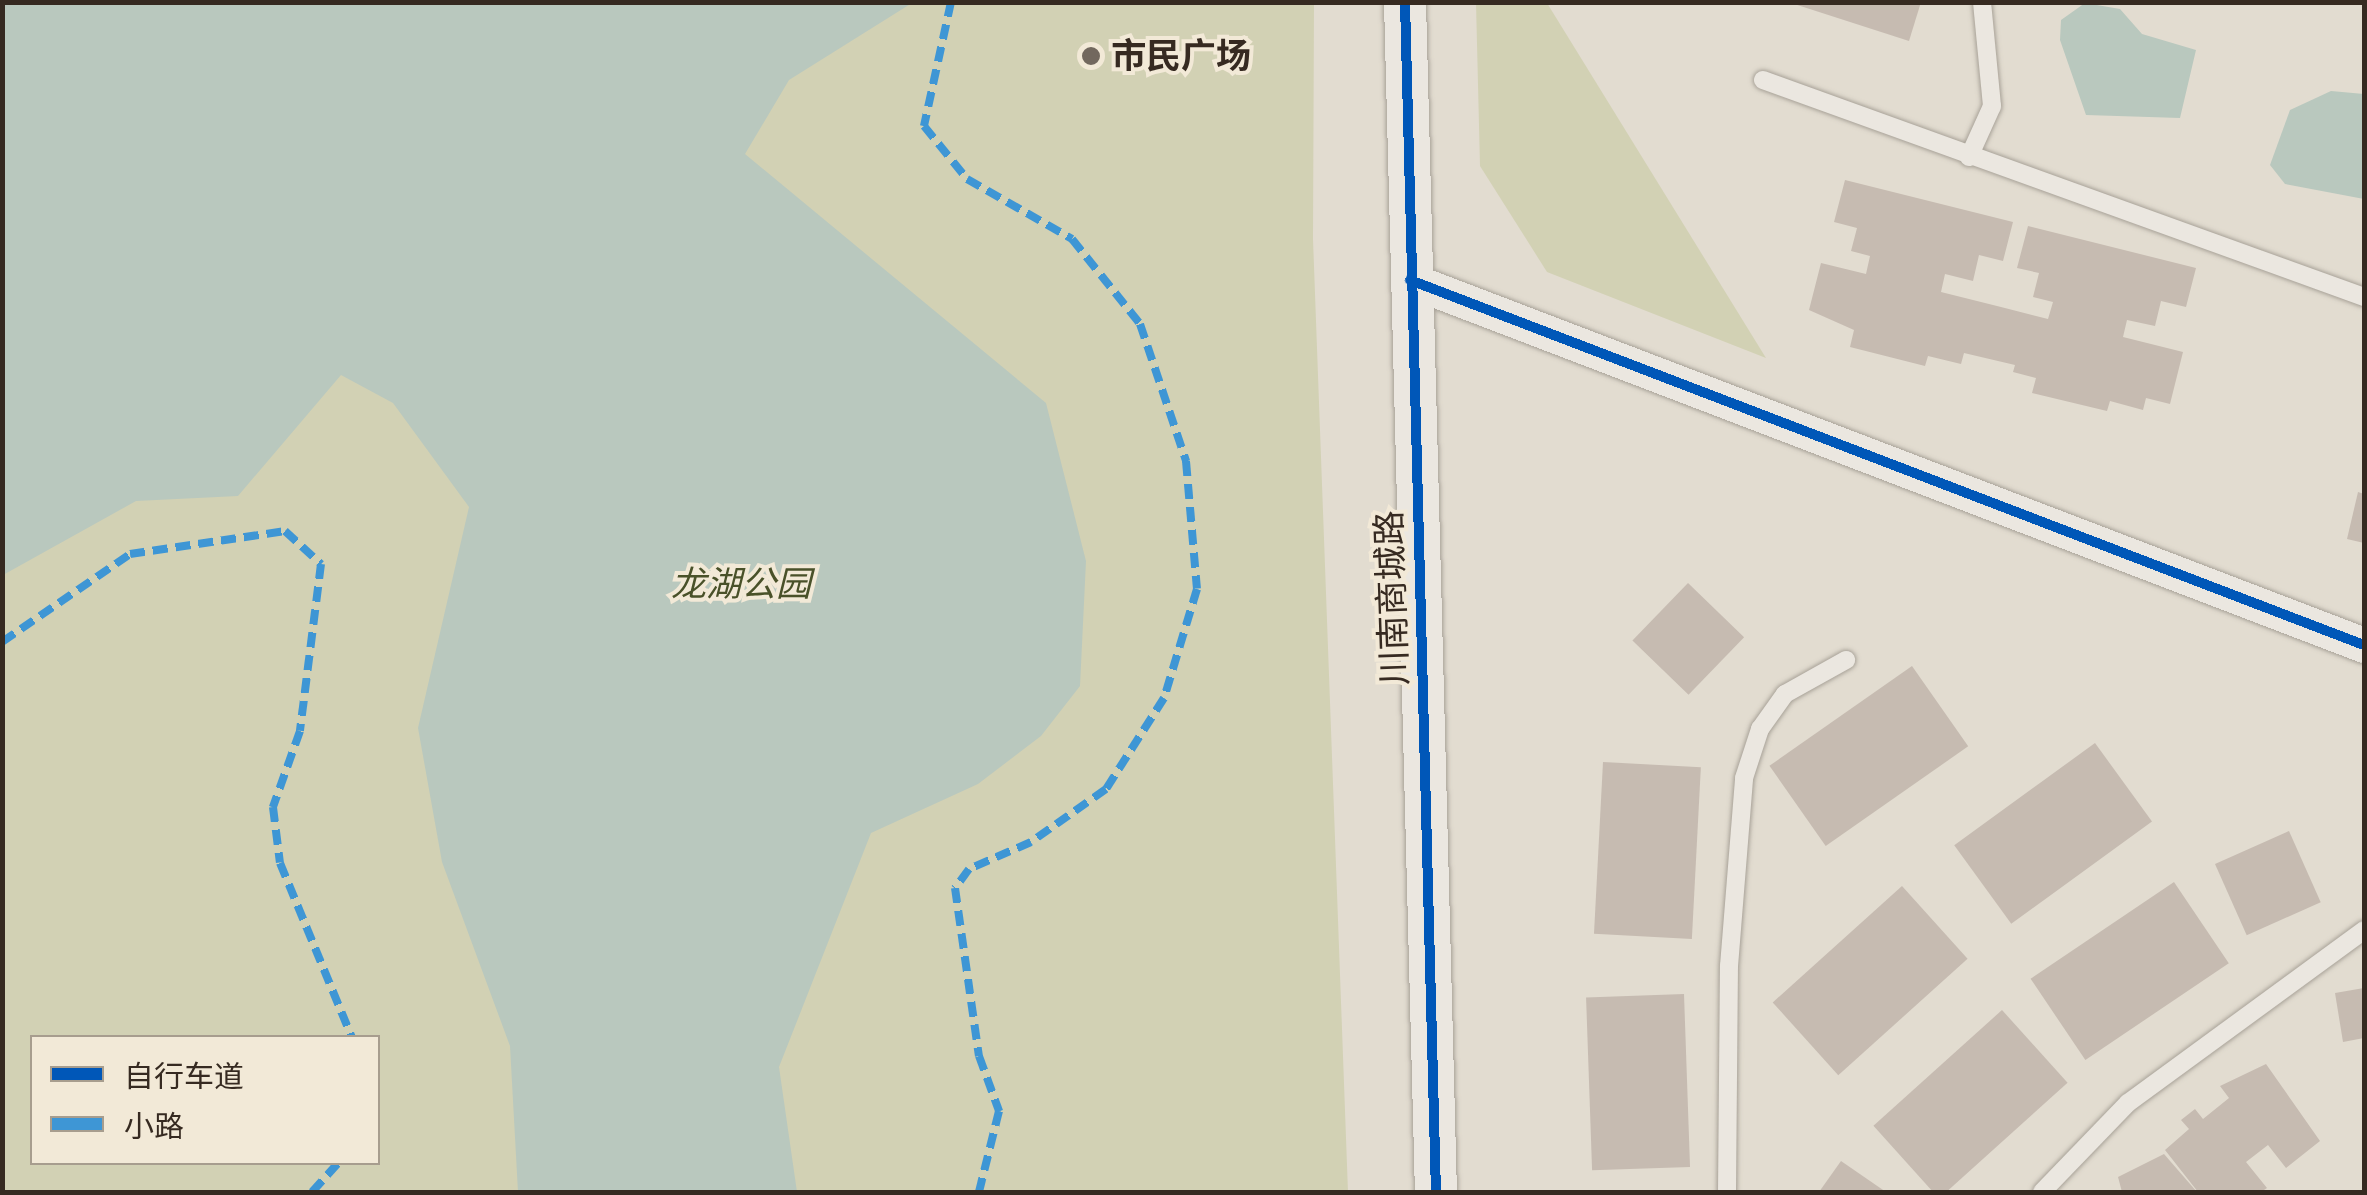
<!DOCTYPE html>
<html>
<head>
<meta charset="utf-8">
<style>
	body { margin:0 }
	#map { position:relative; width:2367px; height:1195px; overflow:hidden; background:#e2dcd0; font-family:Lora,"Noto Sans SC",serif }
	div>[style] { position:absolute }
	.green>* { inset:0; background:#d2d1b4 }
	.water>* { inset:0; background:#b9c8be }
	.building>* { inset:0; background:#c6bbb1; transform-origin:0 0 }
	.roads { filter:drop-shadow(0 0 2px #a8a298) drop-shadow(0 0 2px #a8a298) }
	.service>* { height:18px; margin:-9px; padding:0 9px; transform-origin:9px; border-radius:9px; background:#ebe7e0 }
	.minor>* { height:35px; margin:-17.5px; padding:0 17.5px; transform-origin:17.5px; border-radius:17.5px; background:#ebe7e0 }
	.tertiary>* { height:42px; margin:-21px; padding:0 21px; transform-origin:21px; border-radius:21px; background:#ebe7e0 }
	.quiet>* { height:8px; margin-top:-4px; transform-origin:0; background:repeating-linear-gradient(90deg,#3e96d5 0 15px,transparent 0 23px) }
	.cycleway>* { height:10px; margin:-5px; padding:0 5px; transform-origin:5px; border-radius:5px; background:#0057b8 }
	.dots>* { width:28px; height:28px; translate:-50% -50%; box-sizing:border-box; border:5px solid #f2e9d7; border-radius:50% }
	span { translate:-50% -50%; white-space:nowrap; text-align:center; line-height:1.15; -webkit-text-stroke:8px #f2e9d7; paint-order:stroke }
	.poi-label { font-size:35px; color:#362a21; font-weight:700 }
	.left { translate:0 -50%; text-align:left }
	.park-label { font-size:35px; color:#495129; font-style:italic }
	.street-label { font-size:35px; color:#362a21 }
	.frame { position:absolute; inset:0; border:5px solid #362a21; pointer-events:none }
	.legend { position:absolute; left:30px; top:1035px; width:350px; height:130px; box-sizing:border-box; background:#f2e9d7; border:2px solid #a79d8e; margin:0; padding:12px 18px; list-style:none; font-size:30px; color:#362a21 }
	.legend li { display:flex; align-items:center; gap:20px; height:50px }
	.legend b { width:50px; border:2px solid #a79d8e }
</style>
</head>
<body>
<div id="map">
	<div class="green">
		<i style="clip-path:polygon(evenodd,2px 3px,1314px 3px,1313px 239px,1348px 1192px,3px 1192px,2px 3px,32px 1038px,378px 1038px,378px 1162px,32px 1162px,32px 1038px)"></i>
		<i style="clip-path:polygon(1476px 3px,1547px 3px,1766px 358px,1547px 272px,1480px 166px)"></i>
	</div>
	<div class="water">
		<i style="clip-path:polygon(2px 3px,912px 3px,789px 80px,745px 154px,1046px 403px,1086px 561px,1080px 686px,1041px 736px,978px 784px,871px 833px,779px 1067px,797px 1192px,518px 1192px,510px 1046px,442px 862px,418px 728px,469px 507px,393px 403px,341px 375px,238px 496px,136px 501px,3px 575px)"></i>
		<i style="clip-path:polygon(2085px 3px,2120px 9px,2142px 34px,2196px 50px,2180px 118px,2086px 115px,2060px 40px,2061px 20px)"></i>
		<i style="clip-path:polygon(2331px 91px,2364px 94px,2364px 199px,2285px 184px,2270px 165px,2290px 110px)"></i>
	</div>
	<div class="building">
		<i style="clip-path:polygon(1788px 2px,1921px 2px,1909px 41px)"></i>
		<i style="clip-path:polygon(1845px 180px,2013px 222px,2003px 261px,1979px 255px,1973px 281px,1945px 274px,1941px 292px,2001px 307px,2048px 319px,2053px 302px,2033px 297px,2039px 273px,2017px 268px,2028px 226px,2196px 268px,2186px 307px,2161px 301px,2155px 326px,2127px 320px,2123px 337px,2183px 352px,2170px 404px,2146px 398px,2143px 410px,2110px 401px,2107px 411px,2032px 393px,2036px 378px,2013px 372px,2015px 365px,1964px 353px,1961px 364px,1928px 356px,1925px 366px,1850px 347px,1854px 330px,1809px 310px,1821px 263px,1866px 274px,1870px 256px,1851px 251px,1857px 228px,1834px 222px)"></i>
		<i style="clip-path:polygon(2358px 492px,2364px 494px,2364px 543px,2347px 539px)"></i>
		<i style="left:1688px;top:583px;width:78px;height:80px;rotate:44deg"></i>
		<i style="left:1912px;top:666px;width:98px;height:174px;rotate:55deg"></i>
		<i style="left:2095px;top:743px;width:97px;height:174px;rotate:54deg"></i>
		<i style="left:1603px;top:762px;width:98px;height:172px;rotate:3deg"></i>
		<i style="left:2289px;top:831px;width:78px;height:81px;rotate:66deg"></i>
		<i style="left:2174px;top:882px;width:98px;height:173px;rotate:56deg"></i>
		<i style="left:1902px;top:886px;width:98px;height:174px;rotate:48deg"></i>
		<i style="clip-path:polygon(2364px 988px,2364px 1038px,2343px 1042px,2335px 993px)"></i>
		<i style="left:1684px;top:994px;width:173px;height:98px;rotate:88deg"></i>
		<i style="left:2002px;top:1010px;width:98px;height:173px;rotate:48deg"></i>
		<i style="clip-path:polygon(2266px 1064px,2320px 1141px,2286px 1168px,2268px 1145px,2246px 1162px,2267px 1188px,2261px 1192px,2198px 1192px,2165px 1150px,2189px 1129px,2181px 1120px,2195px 1109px,2203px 1119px,2229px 1098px,2220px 1086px)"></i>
		<i style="clip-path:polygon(2164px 1154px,2197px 1192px,2122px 1192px,2118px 1177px)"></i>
		<i style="clip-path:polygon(1841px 1161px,1886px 1192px,1819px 1192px)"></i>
	</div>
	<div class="roads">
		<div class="service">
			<i style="left:1763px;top:80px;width:639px;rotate:19.85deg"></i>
			<i style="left:1969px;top:157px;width:56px;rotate:-65.7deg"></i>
			<i style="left:1992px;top:106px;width:104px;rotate:-95.5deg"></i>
			<i style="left:1727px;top:1192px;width:226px;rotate:-89.5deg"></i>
			<i style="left:1729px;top:966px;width:189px;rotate:-85.4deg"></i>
			<i style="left:1744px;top:778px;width:52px;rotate:-71.9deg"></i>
			<i style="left:1760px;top:729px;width:43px;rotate:-54.5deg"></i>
			<i style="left:1785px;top:694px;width:70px;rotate:-29.1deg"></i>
			<i style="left:2042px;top:1192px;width:124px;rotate:-46deg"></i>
			<i style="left:2128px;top:1103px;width:293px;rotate:-36.2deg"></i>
		</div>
		<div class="minor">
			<i style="left:1410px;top:280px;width:1021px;rotate:20.94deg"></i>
		</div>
		<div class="tertiary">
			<i style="left:1405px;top:2px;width:1190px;rotate:88.51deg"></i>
		</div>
	</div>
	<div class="quiet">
		<i style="left:951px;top:2px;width:127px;rotate:102.3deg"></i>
		<i style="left:924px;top:126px;width:68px;rotate:50.9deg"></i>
		<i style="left:967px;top:179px;width:121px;rotate:29.7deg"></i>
		<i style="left:1072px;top:239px;width:109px;rotate:51.3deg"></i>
		<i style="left:1140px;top:324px;width:145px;rotate:71.4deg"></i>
		<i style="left:1186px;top:461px;width:128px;rotate:85.1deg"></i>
		<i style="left:1197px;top:589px;width:114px;rotate:106.8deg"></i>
		<i style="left:1164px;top:698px;width:108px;rotate:122.5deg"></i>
		<i style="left:1106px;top:789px;width:92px;rotate:144.8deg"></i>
		<i style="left:1031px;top:842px;width:68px;rotate:156.5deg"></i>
		<i style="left:969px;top:869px;width:24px;rotate:126deg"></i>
		<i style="left:955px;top:888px;width:170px;rotate:81.9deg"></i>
		<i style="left:979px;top:1056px;width:59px;rotate:70deg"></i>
		<i style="left:999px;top:1111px;width:83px;rotate:103.9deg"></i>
		<i style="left:2px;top:642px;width:155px;rotate:-34.5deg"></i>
		<i style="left:130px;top:554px;width:157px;rotate:-8.4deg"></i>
		<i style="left:285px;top:531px;width:49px;rotate:42.5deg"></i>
		<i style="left:321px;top:564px;width:168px;rotate:97.2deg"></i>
		<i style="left:300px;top:731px;width:81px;rotate:109.6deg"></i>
		<i style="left:273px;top:807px;width:56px;rotate:82.9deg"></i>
		<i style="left:280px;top:863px;width:189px;rotate:67.6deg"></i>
		<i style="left:312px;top:1192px;width:40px;rotate:-48deg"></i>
	</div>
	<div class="cycleway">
		<i style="left:1405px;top:2px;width:1190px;rotate:88.51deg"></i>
		<i style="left:1410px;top:280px;width:1021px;rotate:20.94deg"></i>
	</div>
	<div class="dots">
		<i style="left:1091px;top:56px;background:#72685e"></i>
	</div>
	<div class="poi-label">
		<span class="left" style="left:1111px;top:56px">市民广场</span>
	</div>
	<div class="park-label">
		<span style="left:741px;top:584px">龙湖公园</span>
	</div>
	<div class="street-label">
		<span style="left:1392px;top:598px;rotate:-92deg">川南商城路</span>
	</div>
	<div class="frame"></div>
	<ul class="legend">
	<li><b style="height:12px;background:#0057b8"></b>自行车道</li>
	<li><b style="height:12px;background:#3e96d5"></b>小路</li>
	</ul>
</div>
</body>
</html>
